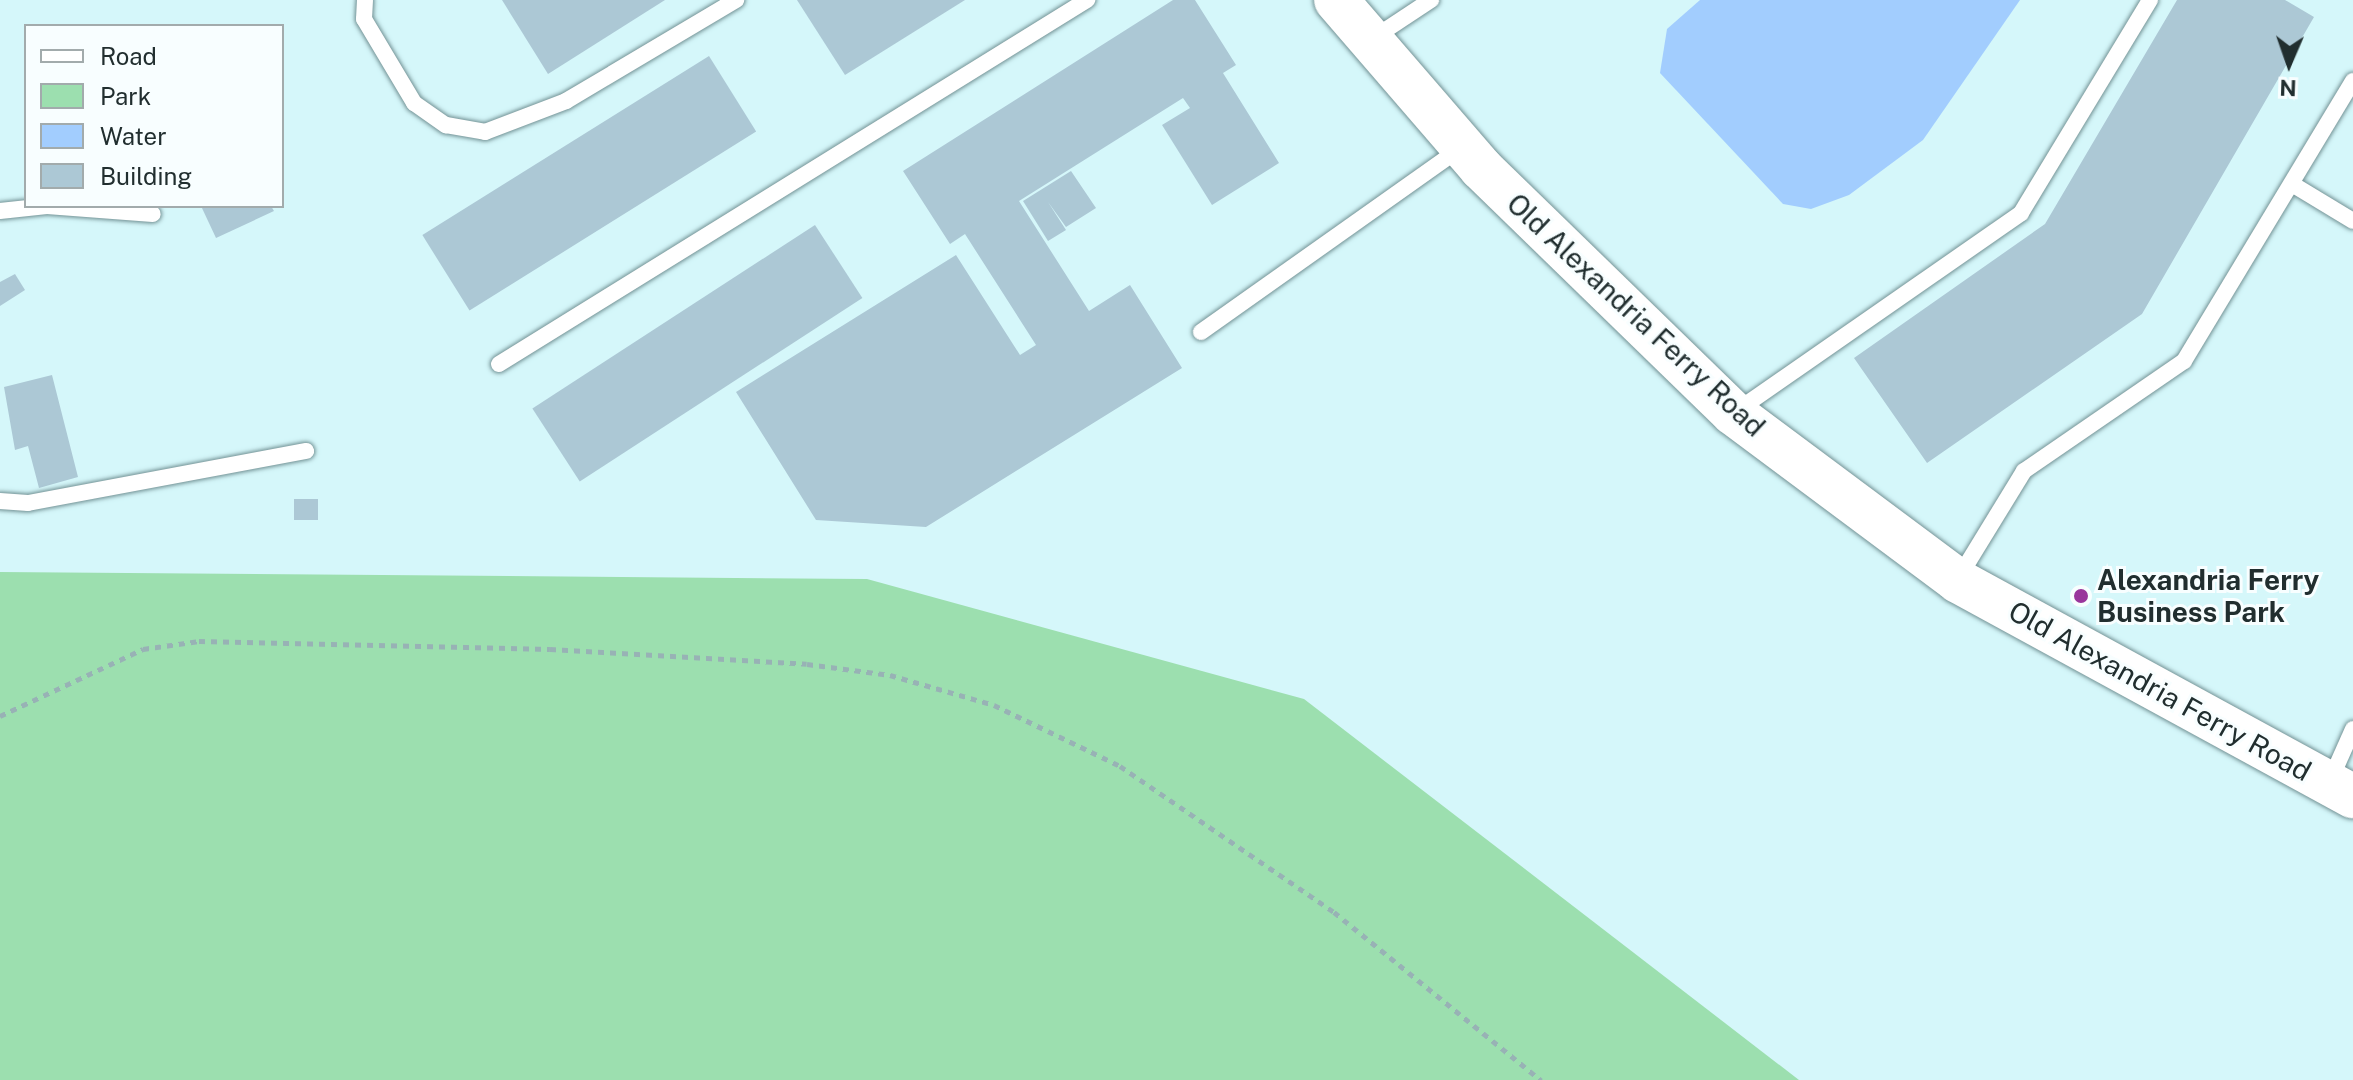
<!DOCTYPE html>
<html>
<head>
<meta charset="utf-8">
<style>
	body { margin:0 }
	#map { position:relative; width:2353px; height:1080px; overflow:hidden; background:#d5f7fa; font-family:"Public Sans",sans-serif }
	div>[style] { position:absolute }
	.green>* { inset:0; background:#9cdfaf }
	.water>* { inset:0; background:#a2cdfe }
	.building>* { inset:0; background:#acc8d5; transform-origin:0 0 }
	.path>* { height:5px; margin-top:-2.5px; transform-origin:0; background:repeating-linear-gradient(90deg,#98b2b5 0 6px,transparent 0 12px) }
	.roads { filter:drop-shadow(0 0 2px #739295) drop-shadow(0 0 2px #739295) }
	.service>* { height:16px; margin:-8px; padding:0 8px; transform-origin:8px; border-radius:8px; background:#fff }
	.secondary>* { height:44px; margin:-22px; padding:0 22px; transform-origin:22px; border-radius:22px; background:#fff }
	.dots>* { width:22px; height:22px; translate:-50% -50%; box-sizing:border-box; border:4px solid #f8feff; border-radius:50% }
	span { translate:-50% -50%; white-space:nowrap; text-align:center; line-height:1.15; -webkit-text-stroke:6px #f8feff; paint-order:stroke }
	.street-label { font-size:28px; color:#212e2f }
	.poi-label { font-size:28px; color:#212e2f; font-weight:700 }
	.left { translate:0 -50%; text-align:left }
	.legend { position:absolute; left:24px; top:24px; width:260px; height:184px; box-sizing:border-box; background:#f8feff; border:2px solid #a2abac; margin:0; padding:10px 14px; list-style:none; font-size:24px; color:#212e2f }
	.legend li { display:flex; align-items:center; gap:16px; height:40px }
	.legend b { width:40px; border:2px solid #a2abac }
	.north { position:absolute; left:2249px; top:24px; width:80px; height:80px; -webkit-text-stroke:6px #f8feff; paint-order:stroke; rotate:182deg; font-size:22px; font-weight:700; line-height:32px; text-align:center; color:#212e2f }
	.north::after { content:''; display:block; margin:auto; width:28px; height:36px; background:#212e2f; clip-path:polygon(50% 0,100% 100%,50% 72%,0 100%) }
</style>
</head>
<body>
<div id="map">
	<div class="green">
		<i style="clip-path:polygon(0 572px,867px 579px,1304px 699px,1799px 1080px,0 1080px)"></i>
	</div>
	<div class="water">
		<i style="clip-path:polygon(1700px 0,2020px 0,1923px 140px,1849px 195px,1811px 209px,1783px 204px,1660px 73px,1667px 29px)"></i>
	</div>
	<div class="building">
		<i style="clip-path:polygon(502px 0,665px 0,548px 74px)"></i>
		<i style="clip-path:polygon(797px 0,965px 0,845px 75px)"></i>
		<i style="clip-path:polygon(1173px 0,1195px 0,1236px 65px,1223px 73px,1279px 163px,1212px 205px,1162px 125px,1190px 108px,1183px 98px,1019px 201px,1089px 311px,1130px 285px,1182px 368px,926px 527px,816px 520px,736px 392px,956px 255px,1020px 355px,1036px 345px,965px 234px,950px 244px,903px 171px)"></i>
		<i style="clip-path:polygon(2177px 0,2285px 0,2314px 17px,2142px 314px,1927px 463px,1854px 358px,2045px 224px)"></i>
		<i style="left:709px;top:56px;width:89px;height:338px;rotate:58deg"></i>
		<i style="clip-path:polygon(1071px 171px,1096px 208px,1066px 227px,1048px 202px,1066px 230px,1048px 241px,1023px 201px)"></i>
		<i style="clip-path:polygon(201px 206px,271px 206px,274px 211px,216px 238px)"></i>
		<i style="left:815px;top:225px;width:87px;height:337px;rotate:57deg"></i>
		<i style="clip-path:polygon(15px 274px,25px 290px,0 306px,0 282px)"></i>
		<i style="clip-path:polygon(52px 375px,78px 477px,39px 488px,28px 446px,15px 450px,4px 387px)"></i>
		<i style="left:318px;top:499px;width:21px;height:24px;rotate:90deg"></i>
	</div>
	<div class="path">
		<i style="left:0;top:716px;width:158px;rotate:-25.1deg"></i>
		<i style="left:143px;top:649px;width:57px;rotate:-8.1deg"></i>
		<i style="left:199px;top:641px;width:351px;rotate:1.3deg"></i>
		<i style="left:550px;top:649px;width:257px;rotate:3.3deg"></i>
		<i style="left:807px;top:664px;width:84px;rotate:7.5deg"></i>
		<i style="left:890px;top:675px;width:108px;rotate:16.1deg"></i>
		<i style="left:994px;top:705px;width:140px;rotate:25.8deg"></i>
		<i style="left:1120px;top:766px;width:259px;rotate:34.3deg"></i>
		<i style="left:1334px;top:912px;width:267px;rotate:39.1deg"></i>
	</div>
	<div class="roads">
		<div class="service">
			<i style="left:365px;top:0;width:19px;rotate:93deg"></i>
			<i style="left:364px;top:19px;width:98px;rotate:59.2deg"></i>
			<i style="left:414px;top:103px;width:39px;rotate:35deg"></i>
			<i style="left:446px;top:125px;width:40px;rotate:10deg"></i>
			<i style="left:485px;top:132px;width:87px;rotate:-20.9deg"></i>
			<i style="left:566px;top:101px;width:198px;rotate:-30.7deg"></i>
			<i style="left:1372px;top:39px;width:71px;rotate:-33.5deg"></i>
			<i style="left:2292px;top:184px;width:71px;rotate:31.2deg"></i>
			<i style="left:0;top:211px;width:47px;rotate:-6.1deg"></i>
			<i style="left:47px;top:206px;width:106px;rotate:4.3deg"></i>
			<i style="left:1201px;top:332px;width:319px;rotate:-35.3deg"></i>
			<i style="left:499px;top:364px;width:692px;rotate:-31.76deg"></i>
			<i style="left:1735px;top:412px;width:348px;rotate:-34.8deg"></i>
			<i style="left:2021px;top:213px;width:249px;rotate:-58.8deg"></i>
			<i style="left:0;top:501px;width:28px;rotate:4deg"></i>
			<i style="left:28px;top:503px;width:283px;rotate:-10.6deg"></i>
			<i style="left:1959px;top:577px;width:124px;rotate:-58.5deg"></i>
			<i style="left:2024px;top:471px;width:194px;rotate:-34.5deg"></i>
			<i style="left:2184px;top:361px;width:327px;rotate:-58.9deg"></i>
			<i style="left:2329px;top:783px;width:59px;rotate:-66deg"></i>
		</div>
		<div class="secondary">
			<i style="left:1336px;top:0;width:222px;rotate:49.2deg"></i>
			<i style="left:1481px;top:168px;width:351px;rotate:44.2deg"></i>
			<i style="left:1733px;top:413px;width:281px;rotate:36.7deg"></i>
			<i style="left:1958px;top:581px;width:450px;rotate:28.6deg"></i>
		</div>
	</div>
	<div class="dots">
		<i style="left:2081px;top:596px;background:#99369c"></i>
	</div>
	<div class="street-label">
		<span style="left:1636px;top:315px;rotate:43deg">Old Alexandria Ferry Road</span>
		<span style="left:2160px;top:691px;rotate:29deg">Old Alexandria Ferry Road</span>
	</div>
	<div class="poi-label">
		<span class="left" style="left:2097px;top:596px">Alexandria Ferry<br>Business Park</span>
	</div>
	<ul class="legend">
	<li><b style="height:10px;background:#fff"></b>Road</li>
	<li><b style="height:22px;background:#9cdfaf"></b>Park</li>
	<li><b style="height:22px;background:#a2cdfe"></b>Water</li>
	<li><b style="height:22px;background:#acc8d5"></b>Building</li>
	</ul>
	<div class="north">N</div>
</div>
</body>
</html>
